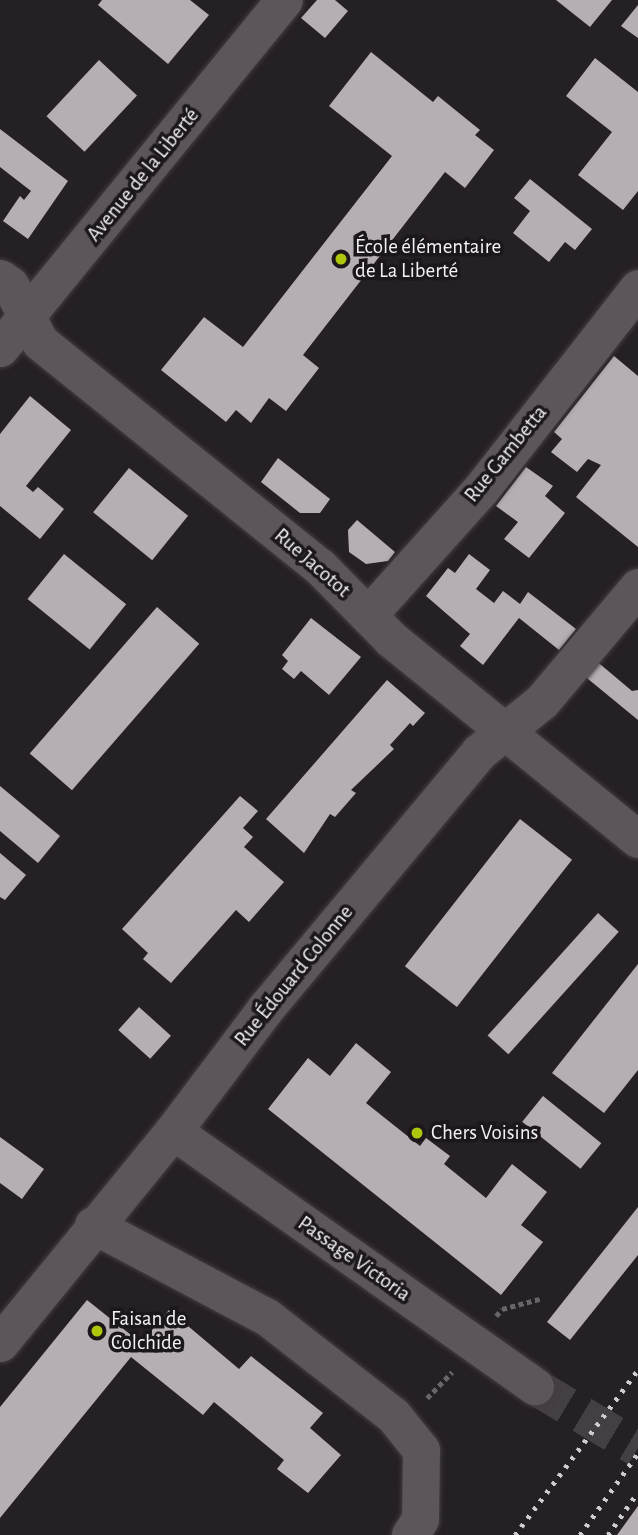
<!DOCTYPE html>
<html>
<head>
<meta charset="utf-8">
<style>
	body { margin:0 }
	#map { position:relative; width:638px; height:1535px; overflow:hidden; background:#252025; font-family:"Alegreya Sans",sans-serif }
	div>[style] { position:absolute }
	.building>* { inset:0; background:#b5afb4; transform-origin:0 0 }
	.minor-tunnel>* { height:37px; margin-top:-18.5px; transform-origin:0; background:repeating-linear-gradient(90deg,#443f44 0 37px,transparent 0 55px) }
	.path>* { height:4.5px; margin-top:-2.25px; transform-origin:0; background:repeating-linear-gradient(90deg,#696469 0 5px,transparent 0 8.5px) }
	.roads { filter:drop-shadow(0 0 2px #413d41) drop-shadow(0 0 2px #413d41) }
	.minor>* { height:37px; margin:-18.5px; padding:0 18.5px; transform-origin:18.5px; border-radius:18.5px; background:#5c565b }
	.rail>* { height:5px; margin-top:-2.5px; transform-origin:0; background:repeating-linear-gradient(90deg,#cfcbcf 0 3.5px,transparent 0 10.5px) }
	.dots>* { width:19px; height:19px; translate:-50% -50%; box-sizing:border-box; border:4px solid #1c171b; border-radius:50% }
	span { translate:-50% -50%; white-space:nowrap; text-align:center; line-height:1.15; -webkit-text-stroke:7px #1c171b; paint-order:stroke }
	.street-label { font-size:21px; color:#f4f1f4 }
	.poi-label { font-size:21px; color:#f4f1f4 }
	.left { translate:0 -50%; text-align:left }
</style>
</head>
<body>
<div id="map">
	<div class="building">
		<i style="clip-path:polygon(102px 0,190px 0,209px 15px,168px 64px,98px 5px)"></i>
		<i style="clip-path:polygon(317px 0,335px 0,348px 11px,325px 38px,301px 18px)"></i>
		<i style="clip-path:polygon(556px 0,612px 0,590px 27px)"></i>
		<i style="clip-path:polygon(638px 5px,638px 38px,621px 26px)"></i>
		<i style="clip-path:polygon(371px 52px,433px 102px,438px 96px,480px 130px,475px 135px,494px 150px,465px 188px,445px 172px,303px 355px,319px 368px,286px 411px,269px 398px,251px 423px,236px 410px,226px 422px,161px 370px,204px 317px,243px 347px,392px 156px,329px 106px)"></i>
		<i style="clip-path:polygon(595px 58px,638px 92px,638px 191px,623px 210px,578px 175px,612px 132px,566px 96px)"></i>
		<i style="left:99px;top:60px;width:52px;height:77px;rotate:43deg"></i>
		<i style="clip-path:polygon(0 129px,68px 181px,28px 239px,3px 221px,20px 196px,24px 200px,31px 191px,0 167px)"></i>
		<i style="clip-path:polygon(530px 179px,592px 229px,575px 250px,565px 242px,549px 262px,513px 233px,530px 211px,514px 198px)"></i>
		<i style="clip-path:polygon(614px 356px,638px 376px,638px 547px,576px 497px,601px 465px,588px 459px,577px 472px,551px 452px,562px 439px,554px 432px)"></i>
		<i style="clip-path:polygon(30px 396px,71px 430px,26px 486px,33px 492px,38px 487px,64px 509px,40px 539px,0 506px,0 434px)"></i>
		<i style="clip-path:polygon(278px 458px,330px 499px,320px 513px,300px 513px,261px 482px)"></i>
		<i style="clip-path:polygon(526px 467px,553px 486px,545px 496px,565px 513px,529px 558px,504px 539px,518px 522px,496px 506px)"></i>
		<i style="left:129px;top:468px;width:76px;height:57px;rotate:39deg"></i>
		<i style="clip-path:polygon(357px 520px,395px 552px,388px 561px,366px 564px,349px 552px,348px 530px)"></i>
		<i style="left:64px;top:554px;width:80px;height:58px;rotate:39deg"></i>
		<i style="clip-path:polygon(469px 554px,490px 570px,476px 589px,494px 603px,503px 591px,520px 604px,528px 592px,576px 629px,559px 650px,519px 618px,483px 665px,460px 646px,470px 634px,426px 596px,448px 568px,455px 573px)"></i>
		<i style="left:157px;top:607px;width:56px;height:194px;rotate:41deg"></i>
		<i style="clip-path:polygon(311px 618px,361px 657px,329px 695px,301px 671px,294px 679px,282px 669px,288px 661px,282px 655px)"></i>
		<i style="clip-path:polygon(594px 659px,632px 691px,638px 690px,638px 720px,582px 674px)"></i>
		<i style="clip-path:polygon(387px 680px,425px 713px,413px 726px,410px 723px,390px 745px,394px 749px,351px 790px,356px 793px,335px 817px,330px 814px,304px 853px,266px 819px)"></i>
		<i style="clip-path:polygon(0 786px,60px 836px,38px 863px,0 831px)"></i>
		<i style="clip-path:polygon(240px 796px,258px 811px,243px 828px,253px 837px,244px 847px,284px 882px,249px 922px,236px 910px,171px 983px,143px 959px,148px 953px,122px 929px)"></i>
		<i style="left:520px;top:819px;width:66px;height:187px;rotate:38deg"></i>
		<i style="clip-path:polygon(0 853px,26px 875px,5px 900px,0 897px)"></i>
		<i style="left:598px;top:913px;width:28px;height:165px;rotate:42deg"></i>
		<i style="clip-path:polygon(638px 964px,638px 1070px,604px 1113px,552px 1073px)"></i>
		<i style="left:139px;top:1007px;width:43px;height:31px;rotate:42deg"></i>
		<i style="clip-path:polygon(356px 1043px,391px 1072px,366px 1103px,420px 1146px,426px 1138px,450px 1156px,444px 1164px,486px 1198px,512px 1164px,547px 1192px,521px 1225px,543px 1242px,501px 1295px,268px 1109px,308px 1058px,330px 1076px)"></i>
		<i style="left:543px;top:1096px;width:75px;height:33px;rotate:39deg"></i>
		<i style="clip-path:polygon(0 1137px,44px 1169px,22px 1199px,0 1183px)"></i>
		<i style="clip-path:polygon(638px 1207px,638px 1255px,570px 1340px,547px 1322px)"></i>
		<i style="clip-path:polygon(87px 1300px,141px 1343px,169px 1310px,239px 1369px,251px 1356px,323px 1413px,310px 1428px,341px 1455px,308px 1493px,277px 1469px,284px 1460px,214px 1402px,203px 1415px,131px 1357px,0 1518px,0 1407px)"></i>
		<i style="clip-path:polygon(638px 1506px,638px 1535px,617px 1535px)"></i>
	</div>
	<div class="minor-tunnel">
		<i style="left:535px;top:1386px;width:120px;rotate:31deg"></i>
	</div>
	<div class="path">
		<i style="left:496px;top:1316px;width:9px;rotate:-49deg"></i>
		<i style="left:502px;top:1309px;width:42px;rotate:-15deg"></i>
		<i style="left:427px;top:1398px;width:36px;rotate:-46deg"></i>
	</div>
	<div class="roads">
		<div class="minor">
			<i style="left:0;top:278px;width:12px;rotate:35deg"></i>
			<i style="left:10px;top:285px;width:64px;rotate:62.2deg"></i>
			<i style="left:40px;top:342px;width:359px;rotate:38.8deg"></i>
			<i style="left:320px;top:567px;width:101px;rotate:45.4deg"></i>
			<i style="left:391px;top:639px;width:318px;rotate:39deg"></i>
			<i style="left:0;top:348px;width:449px;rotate:-50.8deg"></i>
			<i style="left:368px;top:615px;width:169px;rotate:-48.1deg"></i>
			<i style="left:481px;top:489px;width:255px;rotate:-52deg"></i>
			<i style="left:173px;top:1131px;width:443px;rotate:35.2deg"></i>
			<i style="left:93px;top:1225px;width:197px;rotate:27.9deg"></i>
			<i style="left:267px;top:1317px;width:160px;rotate:37.9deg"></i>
			<i style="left:393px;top:1415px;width:45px;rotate:51.3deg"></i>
			<i style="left:421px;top:1450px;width:69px;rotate:90.8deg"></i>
			<i style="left:420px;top:1519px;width:19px;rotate:122deg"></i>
			<i style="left:0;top:1343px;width:274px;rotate:-50.8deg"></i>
			<i style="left:173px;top:1131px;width:153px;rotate:-53deg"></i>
			<i style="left:265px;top:1009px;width:334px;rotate:-50.2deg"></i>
			<i style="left:479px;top:752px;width:81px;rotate:-39deg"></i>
			<i style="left:542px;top:701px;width:149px;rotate:-49.9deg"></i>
		</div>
	</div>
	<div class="rail">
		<i style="left:515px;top:1535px;width:206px;rotate:-53.3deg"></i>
		<i style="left:580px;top:1535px;width:100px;rotate:-54.7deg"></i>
		<i style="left:608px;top:1535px;width:52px;rotate:-55.1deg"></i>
	</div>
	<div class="dots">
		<i style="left:341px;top:259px;background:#aec60c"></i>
		<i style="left:417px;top:1133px;background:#aec60c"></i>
		<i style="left:97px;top:1331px;background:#aec60c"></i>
	</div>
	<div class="street-label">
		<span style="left:143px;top:175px;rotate:-51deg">Avenue de la Liberté</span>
		<span style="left:506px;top:454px;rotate:-51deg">Rue Gambetta</span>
		<span style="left:312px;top:563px;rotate:41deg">Rue Jacotot</span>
		<span style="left:294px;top:976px;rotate:-51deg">Rue Édouard Colonne</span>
		<span style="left:354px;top:1259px;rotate:35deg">Passage Victoria</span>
	</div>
	<div class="poi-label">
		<span class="left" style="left:355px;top:259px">École élémentaire<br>de La Liberté</span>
		<span class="left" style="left:431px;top:1133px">Chers Voisins</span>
		<span class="left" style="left:111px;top:1331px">Faisan de<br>Colchide</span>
	</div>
</div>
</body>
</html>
